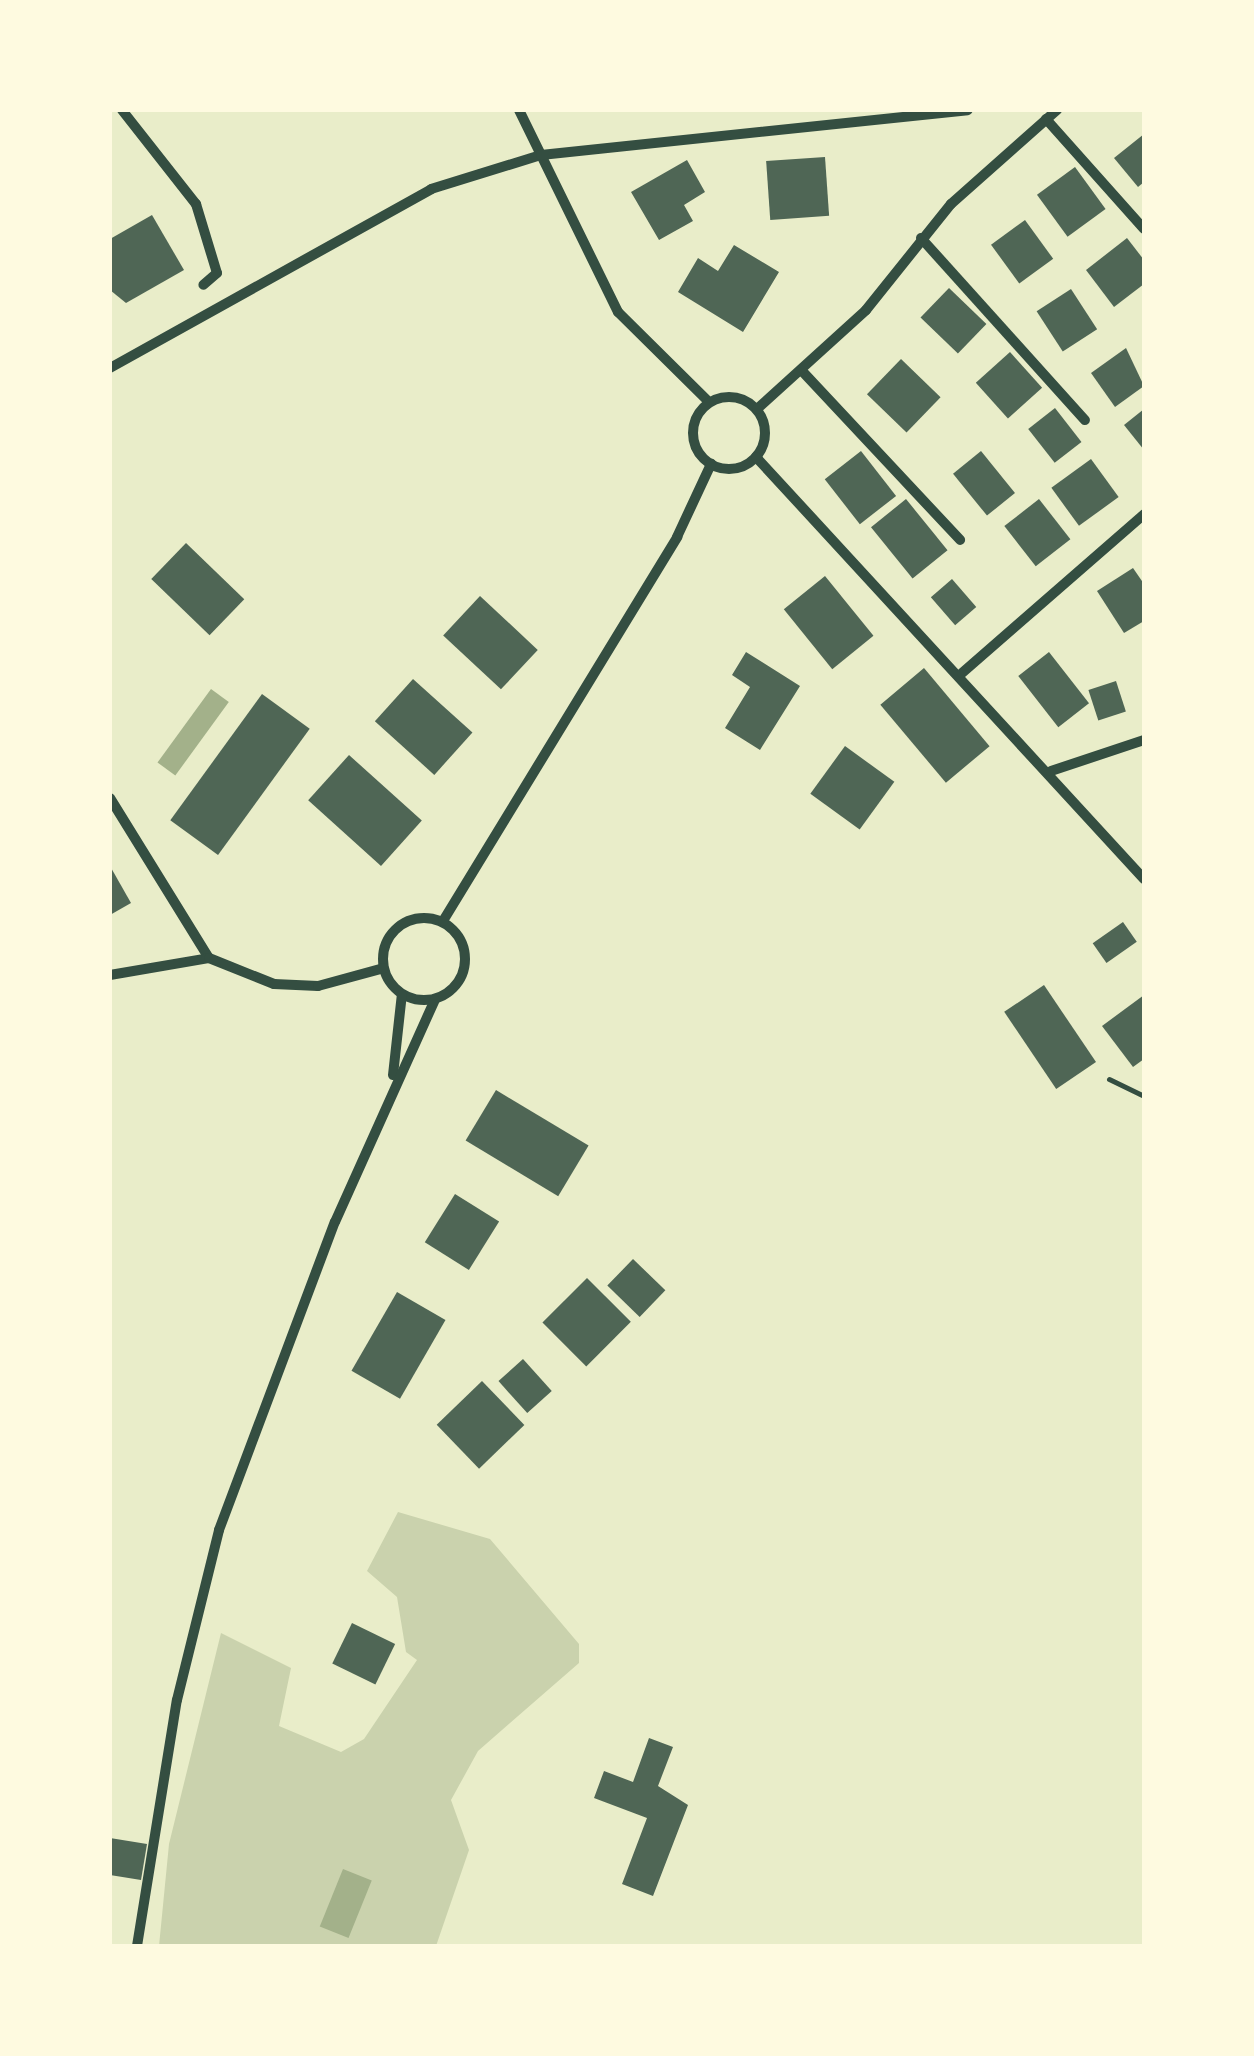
<!DOCTYPE html>
<html>
<head>
<meta charset="utf-8">
<style>
	body { margin:0 }
	#map { position:relative; width:1254px; height:2056px; overflow:hidden; background:#e9edc9; font-family:"Crimson Pro",serif }
	div>[style] { position:absolute }
	.green>* { inset:0; background:#cad2ad }
	.water>* { inset:0; background:#a3b18a; transform-origin:0 0 }
	.building>* { inset:0; background:#4f6655; transform-origin:0 0 }
	.path>* { height:5px; margin:-2.5px; padding:0 2.5px; transform-origin:2.5px; border-radius:2.5px; background:#344e41 }
	.minor>* { height:10px; margin:-5px; padding:0 5px; transform-origin:5px; border-radius:5px; background:#344e41 }
	.minor>.ring { margin:-5px; padding:0; box-sizing:content-box; background:none; border:10px solid #344e41; border-radius:50% }
	span { translate:-50% -50%; white-space:nowrap; text-align:center; line-height:1.15; -webkit-text-stroke:8px #fefae0; paint-order:stroke }
	.frame { position:absolute; inset:0; border:112px solid #fefae0; pointer-events:none }
</style>
</head>
<body>
<div id="map">
	<div class="green">
		<i style="clip-path:polygon(398px 1512px,490px 1539px,579px 1644px,579px 1663px,478px 1751px,451px 1800px,469px 1850px,436px 1946px,159px 1946px,169px 1844px,221px 1633px,291px 1668px,279px 1726px,341px 1752px,364px 1739px,417px 1660px,406px 1652px,397px 1597px,367px 1571px)"></i>
	</div>
	<div class="water">
		<i style="left:211px;top:689px;width:22px;height:91px;rotate:36deg"></i>
		<i style="left:343px;top:1869px;width:31px;height:62px;rotate:22deg"></i>
	</div>
	<div class="building">
		<i style="clip-path:polygon(1144px 134px,1144px 182px,1138px 187px,1114px 158px)"></i>
		<i style="left:825px;top:157px;width:59px;height:59px;rotate:86deg"></i>
		<i style="clip-path:polygon(687px 160px,705px 192px,684px 205px,693px 221px,659px 240px,631px 192px)"></i>
		<i style="left:1075px;top:167px;width:52px;height:47px;rotate:54deg"></i>
		<i style="clip-path:polygon(152px 215px,184px 270px,126px 303px,110px 290px,110px 239px)"></i>
		<i style="left:1025px;top:220px;width:48px;height:42px;rotate:54deg"></i>
		<i style="clip-path:polygon(1127px 238px,1144px 260px,1144px 284px,1114px 307px,1086px 270px)"></i>
		<i style="clip-path:polygon(734px 245px,779px 272px,743px 332px,678px 292px,698px 258px,718px 271px)"></i>
		<i style="left:949px;top:288px;width:52px;height:41px;rotate:44deg"></i>
		<i style="left:1071px;top:289px;width:48px;height:41px;rotate:57deg"></i>
		<i style="clip-path:polygon(1126px 348px,1144px 386px,1115px 407px,1091px 373px)"></i>
		<i style="left:1010px;top:352px;width:48px;height:46px;rotate:48deg"></i>
		<i style="left:901px;top:359px;width:55px;height:49px;rotate:44deg"></i>
		<i style="left:1055px;top:408px;width:43px;height:34px;rotate:52deg"></i>
		<i style="clip-path:polygon(1144px 409px,1144px 450px,1124px 425px)"></i>
		<i style="left:861px;top:451px;width:57px;height:46px;rotate:52deg"></i>
		<i style="left:981px;top:451px;width:54px;height:36px;rotate:51deg"></i>
		<i style="left:1091px;top:459px;width:47px;height:49px;rotate:54deg"></i>
		<i style="left:906px;top:499px;width:66px;height:45px;rotate:51deg"></i>
		<i style="left:1039px;top:499px;width:51px;height:44px;rotate:52deg"></i>
		<i style="left:186px;top:543px;width:81px;height:50px;rotate:44deg"></i>
		<i style="clip-path:polygon(1133px 568px,1144px 584px,1144px 621px,1124px 633px,1097px 591px)"></i>
		<i style="left:825px;top:576px;width:77px;height:53px;rotate:51deg"></i>
		<i style="left:952px;top:579px;width:37px;height:28px;rotate:49deg"></i>
		<i style="left:480px;top:596px;width:79px;height:54px;rotate:43deg"></i>
		<i style="clip-path:polygon(746px 652px,800px 686px,760px 750px,725px 728px,750px 687px,732px 675px)"></i>
		<i style="left:1049px;top:652px;width:65px;height:39px;rotate:52deg"></i>
		<i style="left:924px;top:668px;width:102px;height:57px;rotate:50deg"></i>
		<i style="left:413px;top:679px;width:80px;height:57px;rotate:42deg"></i>
		<i style="left:1116px;top:681px;width:32px;height:29px;rotate:72deg"></i>
		<i style="left:262px;top:694px;width:59px;height:156px;rotate:36deg"></i>
		<i style="left:845px;top:746px;width:61px;height:59px;rotate:36deg"></i>
		<i style="left:349px;top:755px;width:98px;height:61px;rotate:42deg"></i>
		<i style="clip-path:polygon(110px 866px,131px 903px,110px 915px)"></i>
		<i style="left:1123px;top:922px;width:24px;height:37px;rotate:55deg"></i>
		<i style="left:1044px;top:985px;width:93px;height:48px;rotate:56deg"></i>
		<i style="clip-path:polygon(1144px 995px,1144px 1059px,1133px 1067px,1102px 1026px)"></i>
		<i style="left:496px;top:1090px;width:108px;height:59px;rotate:31deg"></i>
		<i style="left:455px;top:1194px;width:52px;height:57px;rotate:32deg"></i>
		<i style="left:633px;top:1259px;width:45px;height:37px;rotate:44deg"></i>
		<i style="left:587px;top:1278px;width:62px;height:63px;rotate:45deg"></i>
		<i style="left:397px;top:1292px;width:56px;height:91px;rotate:30deg"></i>
		<i style="left:523px;top:1359px;width:43px;height:33px;rotate:48deg"></i>
		<i style="left:482px;top:1381px;width:61px;height:63px;rotate:46deg"></i>
		<i style="left:352px;top:1623px;width:48px;height:45px;rotate:26deg"></i>
		<i style="clip-path:polygon(649px 1738px,673px 1747px,658px 1786px,688px 1805px,653px 1896px,622px 1884px,647px 1818px,594px 1798px,604px 1771px,633px 1782px)"></i>
		<i style="clip-path:polygon(110px 1838px,147px 1844px,141px 1880px,110px 1875px)"></i>
	</div>
	<div class="path">
		<i style="left:1109px;top:1079px;width:39px;rotate:26deg"></i>
	</div>
	<div class="minor">
		<i style="left:122px;top:110px;width:120px;rotate:51.8deg"></i>
		<i style="left:196px;top:204px;width:72px;rotate:73.1deg"></i>
		<i style="left:217px;top:273px;width:18px;rotate:139deg"></i>
		<i style="left:519px;top:110px;width:225px;rotate:63.9deg"></i>
		<i style="left:618px;top:312px;width:128px;rotate:44.7deg"></i>
		<i style="left:1046px;top:119px;width:147px;rotate:48.3deg"></i>
		<i style="left:921px;top:238px;width:245px;rotate:48deg"></i>
		<i style="left:110px;top:368px;width:368px;rotate:-29.1deg"></i>
		<i style="left:431px;top:189px;width:115px;rotate:-17.2deg"></i>
		<i style="left:541px;top:155px;width:429px;rotate:-6deg"></i>
		<i style="left:803px;top:372px;width:230px;rotate:46.9deg"></i>
		<i class="ring" style="left:693px;top:397px;width:62px;height:62px"></i>
		<i style="left:757px;top:409px;width:147px;rotate:-42.2deg"></i>
		<i style="left:866px;top:310px;width:136px;rotate:-51.3deg"></i>
		<i style="left:951px;top:204px;width:142px;rotate:-41.6deg"></i>
		<i style="left:756px;top:457px;width:573px;rotate:47.4deg"></i>
		<i style="left:962px;top:673px;width:242px;rotate:-41.1deg"></i>
		<i style="left:1051px;top:771px;width:98px;rotate:-18.4deg"></i>
		<i style="left:110px;top:798px;width:188px;rotate:58.3deg"></i>
		<i class="ring" style="left:383px;top:918px;width:72px;height:72px"></i>
		<i style="left:443px;top:921px;width:450px;rotate:-58.6deg"></i>
		<i style="left:677px;top:537px;width:81px;rotate:-65deg"></i>
		<i style="left:110px;top:975px;width:100px;rotate:-9.7deg"></i>
		<i style="left:209px;top:958px;width:70px;rotate:21.8deg"></i>
		<i style="left:274px;top:984px;width:44px;rotate:2.6deg"></i>
		<i style="left:318px;top:986px;width:68px;rotate:-15.3deg"></i>
		<i style="left:393px;top:1075px;width:81px;rotate:-83.7deg"></i>
		<i style="left:137px;top:1946px;width:249px;rotate:-80.8deg"></i>
		<i style="left:177px;top:1700px;width:175px;rotate:-76.1deg"></i>
		<i style="left:219px;top:1530px;width:329px;rotate:-69.4deg"></i>
		<i style="left:335px;top:1222px;width:243px;rotate:-65.8deg"></i>
	</div>
	<div class="frame"></div>
</div>
</body>
</html>
